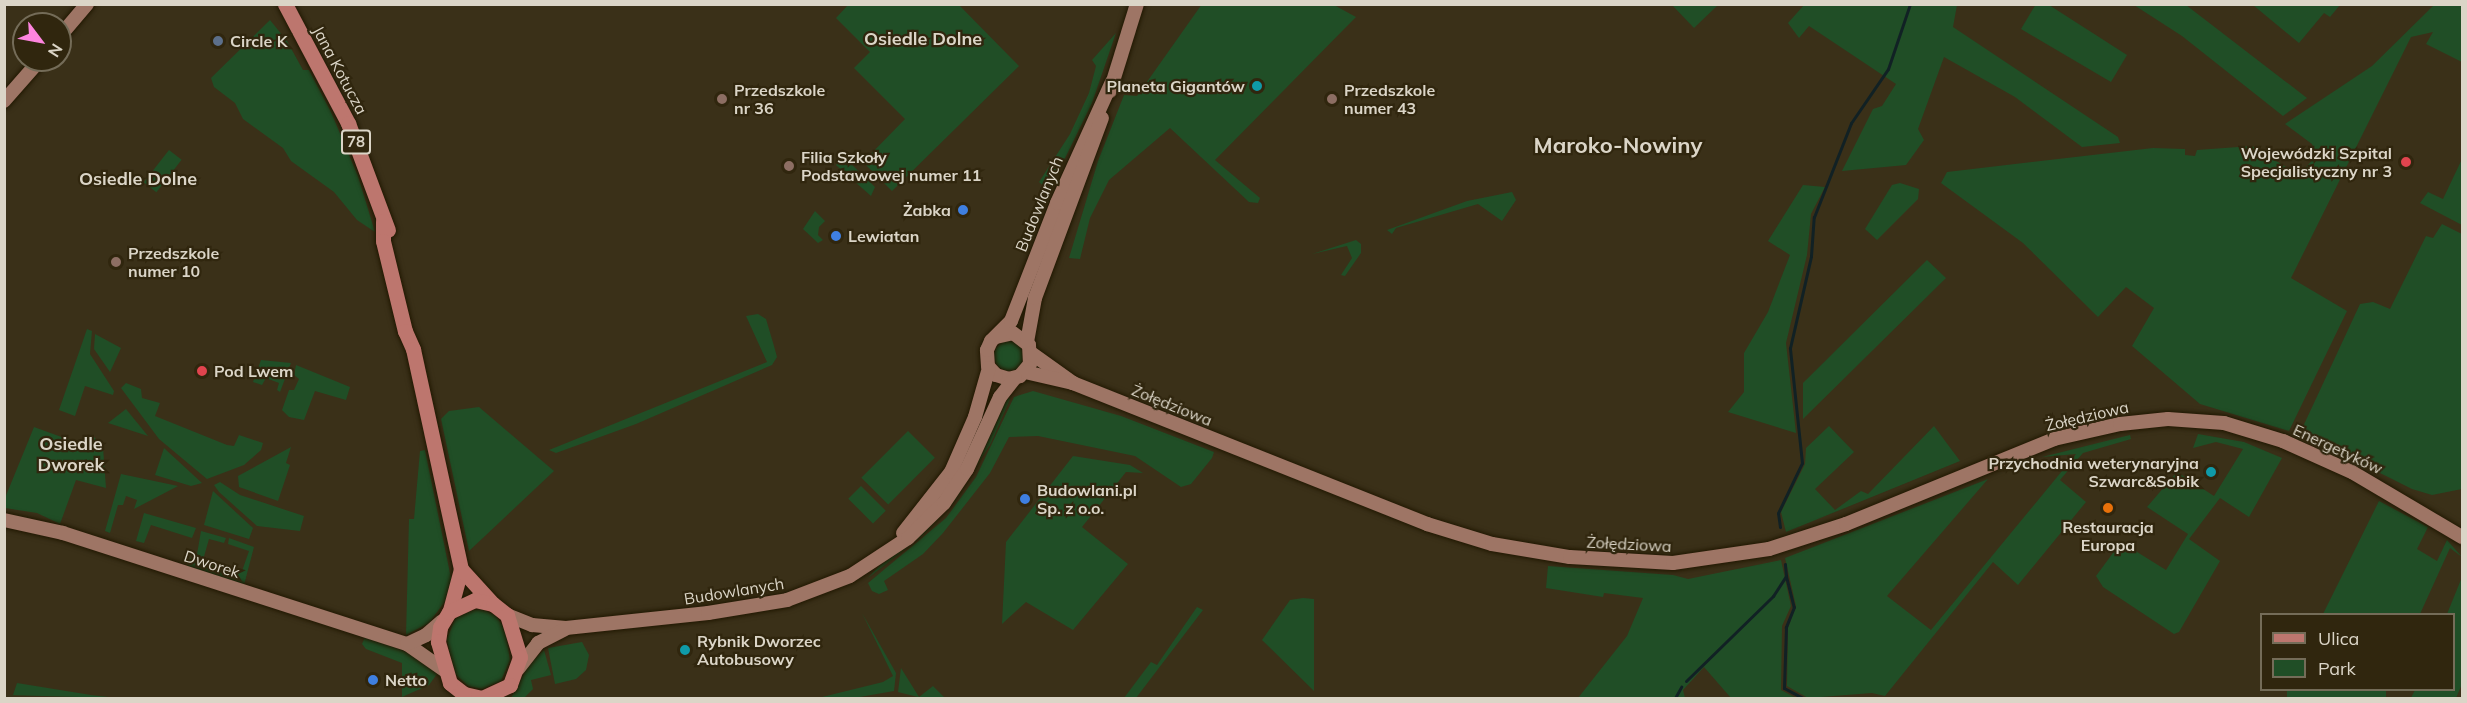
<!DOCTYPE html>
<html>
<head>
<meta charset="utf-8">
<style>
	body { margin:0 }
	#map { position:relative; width:2467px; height:703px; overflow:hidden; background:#3a3018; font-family:Mulish,sans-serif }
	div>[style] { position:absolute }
	.green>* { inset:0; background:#204e26; transform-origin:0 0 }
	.round { border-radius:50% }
	.stream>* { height:3px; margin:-1.5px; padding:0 1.5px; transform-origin:1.5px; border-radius:1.5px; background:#112124 }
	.roads { filter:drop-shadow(0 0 2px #211802) drop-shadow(0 0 2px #211802) }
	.secondary>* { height:14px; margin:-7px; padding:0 7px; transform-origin:7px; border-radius:7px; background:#9e7565 }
	.primary>* { height:15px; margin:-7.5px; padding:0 7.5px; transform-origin:7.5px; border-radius:7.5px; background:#bd766e }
	.dots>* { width:16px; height:16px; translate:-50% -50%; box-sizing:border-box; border:3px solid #30260e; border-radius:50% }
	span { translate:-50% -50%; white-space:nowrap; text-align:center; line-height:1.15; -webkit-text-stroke:4.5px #30260e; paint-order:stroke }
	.shield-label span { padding:2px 4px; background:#30260e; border:2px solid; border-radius:4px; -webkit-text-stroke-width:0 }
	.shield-label { font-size:15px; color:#dbd5c7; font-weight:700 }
	.poi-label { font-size:16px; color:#dbd5c7; font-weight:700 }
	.left { translate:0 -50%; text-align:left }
	.right { translate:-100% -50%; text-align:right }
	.street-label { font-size:16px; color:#dbd5c7 }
	.neighbourhood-label { font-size:18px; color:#dbd5c7; font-weight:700 }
	.district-label { font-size:22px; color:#dbd5c7; font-weight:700 }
	.frame { position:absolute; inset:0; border:6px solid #dbd5c7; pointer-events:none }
	.legend { position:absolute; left:2260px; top:613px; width:195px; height:78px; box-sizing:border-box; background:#30260e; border:2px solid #746c58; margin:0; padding:8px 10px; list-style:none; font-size:18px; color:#dbd5c7 }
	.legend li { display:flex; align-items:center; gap:12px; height:30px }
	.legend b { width:30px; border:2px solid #746c58 }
	.north { position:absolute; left:12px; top:12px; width:60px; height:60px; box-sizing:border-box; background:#30260e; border:2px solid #746c58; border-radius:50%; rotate:122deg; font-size:16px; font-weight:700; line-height:24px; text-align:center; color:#dbd5c7 }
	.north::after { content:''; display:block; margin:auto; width:21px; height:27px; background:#fe85df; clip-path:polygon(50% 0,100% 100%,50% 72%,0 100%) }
</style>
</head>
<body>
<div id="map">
	<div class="green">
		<i style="clip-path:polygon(1202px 4px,1334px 5px,1356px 17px,1215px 160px,1260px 198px,1258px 203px,1249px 202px,1170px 128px,1109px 180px,1090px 218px,1080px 259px,1069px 258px,1098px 161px,1124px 95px,1137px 96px)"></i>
		<i style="clip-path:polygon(2036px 4px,2049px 5px,2127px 55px,2111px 82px,2021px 29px)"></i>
		<i style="clip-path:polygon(848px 5px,959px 5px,1019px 66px,892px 191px,863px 162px,905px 119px,854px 68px,870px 52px,836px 18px)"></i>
		<i style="clip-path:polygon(1672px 5px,1718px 5px,1694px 28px)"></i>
		<i style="clip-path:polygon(1804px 5px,1957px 5px,1953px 27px,2118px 137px,2120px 143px,2082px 147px,2015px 97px,1944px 57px,1918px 129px,1924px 140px,1906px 165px,1842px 171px,1873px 109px,1882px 106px,1896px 84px,1809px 26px,1799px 38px,1788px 23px)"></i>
		<i style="clip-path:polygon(2134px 5px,2186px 5px,2307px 98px,2283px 116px,2182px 36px)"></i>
		<i style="clip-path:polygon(2253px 5px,2340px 5px,2330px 17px,2324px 13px,2299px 43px)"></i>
		<i style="clip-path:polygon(2434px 5px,2462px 5px,2462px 62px,2426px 44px,2433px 32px,2411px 37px,2291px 278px,2347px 311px,2289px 431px,2200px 404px,2132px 346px,2154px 308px,2126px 287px,2098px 317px,2023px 243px,1941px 183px,1947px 172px,2153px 148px,2185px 149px,2185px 155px,2195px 156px,2197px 150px,2252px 146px,2299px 175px,2317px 155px,2312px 144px,2285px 124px,2372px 66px)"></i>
		<i style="clip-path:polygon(270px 20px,287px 41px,303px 70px,309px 70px,331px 112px,358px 176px,375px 232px,357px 220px,334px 192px,291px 161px,283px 148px,243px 119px,235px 103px,214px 87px,211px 78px)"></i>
		<i style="clip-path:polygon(1116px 33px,1092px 103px,1049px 191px,1039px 182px,1070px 134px,1089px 93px,1096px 66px,1092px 60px)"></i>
		<i style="left:169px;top:150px;width:16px;height:41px;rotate:38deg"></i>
		<i style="clip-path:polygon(844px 157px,875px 187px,871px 196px,836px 165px)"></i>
		<i style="clip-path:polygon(2462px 159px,2462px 225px,2420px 203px,2428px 192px,2443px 199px)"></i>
		<i style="clip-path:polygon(1900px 183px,1919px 189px,1918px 199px,1877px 240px,1865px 229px,1892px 185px)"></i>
		<i style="clip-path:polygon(1803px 185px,1825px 187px,1811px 214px,1807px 255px,1786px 343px,1796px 433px,1728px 412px,1744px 392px,1744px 353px,1768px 312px,1790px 255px,1768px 241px)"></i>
		<i style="clip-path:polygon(1512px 192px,1516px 200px,1502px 221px,1478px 204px,1396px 228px,1392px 234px,1387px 230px,1467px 201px)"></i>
		<i style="clip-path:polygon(815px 211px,825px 221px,819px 227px,818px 235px,823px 240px,818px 243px,803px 229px)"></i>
		<i style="clip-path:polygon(2442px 224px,2462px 234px,2462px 489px,2432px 495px,2412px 489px,2300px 433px,2360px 304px,2373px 302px,2390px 309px,2426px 236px,2433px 238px)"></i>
		<i style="clip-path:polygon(1356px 240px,1361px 244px,1361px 253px,1345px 276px,1341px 275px,1352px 258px,1347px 246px,1312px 254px)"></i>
		<i style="clip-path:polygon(1927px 260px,1946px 278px,1803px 419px,1803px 383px)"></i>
		<i style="clip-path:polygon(758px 314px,766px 319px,774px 346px,777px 357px,772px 365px,636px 424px,556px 453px,549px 450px,767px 362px,746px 316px)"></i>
		<i style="clip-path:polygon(87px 329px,92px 331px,90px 354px,114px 391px,113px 395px,85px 386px,75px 416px,59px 410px)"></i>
		<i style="clip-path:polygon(95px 334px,121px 348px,110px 372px,94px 349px)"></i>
		<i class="round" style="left:994px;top:341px;width:30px;height:30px"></i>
		<i style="clip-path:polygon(261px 360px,291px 363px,280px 392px,277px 390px,279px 383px,266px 378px,262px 385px,253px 382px)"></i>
		<i style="clip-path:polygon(296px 365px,350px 387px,346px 400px,315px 391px,304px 420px,289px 417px,282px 410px,289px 390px,294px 390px,299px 379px,294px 375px)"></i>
		<i style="clip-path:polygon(126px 383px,141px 389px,142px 398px,160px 403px,155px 416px,227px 445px,234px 446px,239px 435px,263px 443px,261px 450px,244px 465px,207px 479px,159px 439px,121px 388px)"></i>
		<i style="clip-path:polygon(1033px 391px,1121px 416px,1214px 452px,1212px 458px,1191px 484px,1181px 487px,1135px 456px,1038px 436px,1009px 437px,990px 473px,943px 533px,923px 554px,884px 581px,888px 590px,879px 594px,872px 591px,868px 583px,946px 518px,976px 477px,1014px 397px)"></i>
		<i style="clip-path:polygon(1006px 397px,1010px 399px,991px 443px,954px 502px,922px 536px,868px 578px,978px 460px)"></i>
		<i style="clip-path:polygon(479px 407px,554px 471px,469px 551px,441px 419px,449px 411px)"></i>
		<i style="clip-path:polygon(126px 409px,148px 436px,108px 423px)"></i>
		<i style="clip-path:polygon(1829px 426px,1854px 452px,1815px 489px,1835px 510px,1861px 491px,1868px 494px,1934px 426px,1960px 461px,1786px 532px,1781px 512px,1805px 464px,1806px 448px)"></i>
		<i style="clip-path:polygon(34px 427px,78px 443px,88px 436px,94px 437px,103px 447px,106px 488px,76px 480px,60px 524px,37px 513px,5px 508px,5px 498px)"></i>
		<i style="left:908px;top:431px;width:38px;height:66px;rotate:45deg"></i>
		<i style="clip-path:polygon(2198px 434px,2244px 442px,2282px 458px,2249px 517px,2220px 498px,2189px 539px,2220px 561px,2179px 632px,2174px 634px,2103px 587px,2096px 576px,2121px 542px,2166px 570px,2188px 534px,2147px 507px,2177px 472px,2214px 496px,2243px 449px,2216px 442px,2193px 448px)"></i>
		<i style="clip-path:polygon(2130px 435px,2131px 439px,2083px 453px,2060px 480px,2086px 502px,2018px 585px,1993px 562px,1885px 696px,1872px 693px,1808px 698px,1787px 686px,1788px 628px,1796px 606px,1785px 558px,1988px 479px,1887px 596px,1931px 630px,2076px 454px,2042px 457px)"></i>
		<i style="clip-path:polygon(291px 447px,286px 463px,290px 465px,278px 501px,239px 487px,238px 476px)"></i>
		<i style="clip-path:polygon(164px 448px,190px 472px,202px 483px,191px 486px,155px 475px)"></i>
		<i style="clip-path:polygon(425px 450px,452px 583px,446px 600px,429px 623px,406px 635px,409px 519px,414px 519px,420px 451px)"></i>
		<i style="clip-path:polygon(1073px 456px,1130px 465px,1143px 473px,1126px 472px,1082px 527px,1128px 564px,1073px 630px,1026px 602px,1002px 624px,1006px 542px)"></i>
		<i style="clip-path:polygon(121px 474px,178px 486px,134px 509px,137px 500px,126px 496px,123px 505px,118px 505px,110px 533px,105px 531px)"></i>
		<i style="clip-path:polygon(220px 482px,240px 495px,304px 516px,300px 531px,257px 526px,219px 492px,214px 485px)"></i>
		<i style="left:861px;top:486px;width:35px;height:18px;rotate:45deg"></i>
		<i style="clip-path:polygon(213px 491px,253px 528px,249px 539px,204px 525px)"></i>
		<i style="clip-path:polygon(2379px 501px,2428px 527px,2417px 549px,2437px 561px,2447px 540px,2462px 557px,2450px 548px,2420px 614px,2323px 614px)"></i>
		<i style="clip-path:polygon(144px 513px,196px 528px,192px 538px,151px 525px,144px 543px,136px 541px)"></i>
		<i style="clip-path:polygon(201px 531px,226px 538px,224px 543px,209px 539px,203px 560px,242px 571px,249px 551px,228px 544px,229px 538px,254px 547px,244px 585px,187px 566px,190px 558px,196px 560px)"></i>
		<i style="clip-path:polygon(1781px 560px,1791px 606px,1782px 626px,1781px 690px,1796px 698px,1731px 698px,1704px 667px,1683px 690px,1685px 698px,1578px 698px,1627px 636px,1643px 598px,1604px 593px,1603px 597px,1546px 588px,1548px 566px,1673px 575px,1688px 579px)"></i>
		<i style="clip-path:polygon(2462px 577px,2462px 684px,2456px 698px,2411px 698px,2415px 690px,2454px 690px,2454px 614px,2447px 614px)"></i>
		<i style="clip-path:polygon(1303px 598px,1314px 599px,1314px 691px,1262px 640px,1290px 600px)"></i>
		<i style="clip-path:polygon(1197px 607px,1203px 610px,1136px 698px,1124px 698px,1151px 662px,1157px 665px)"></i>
		<i style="clip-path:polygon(481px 609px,495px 615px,505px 629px,510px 660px,501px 681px,482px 689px,468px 686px,454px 673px,447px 639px,455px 619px,468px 611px)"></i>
		<i style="clip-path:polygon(862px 613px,896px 673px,894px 691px,854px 698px,818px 698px,883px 682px,893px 676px)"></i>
		<i style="clip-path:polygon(365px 637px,416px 655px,437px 674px,429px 685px,402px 697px,402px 663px,366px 649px,362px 644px)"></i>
		<i style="clip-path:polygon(582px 642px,589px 655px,586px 670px,576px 679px,555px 684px,548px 648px)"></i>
		<i style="clip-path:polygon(544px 650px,551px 675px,531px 680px,533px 689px,524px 698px,511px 698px,530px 663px)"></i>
		<i style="clip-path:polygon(901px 668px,919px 697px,933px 686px,945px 698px,922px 698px,898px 692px)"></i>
		<i style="clip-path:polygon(17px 683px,91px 695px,117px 698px,5px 695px,13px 695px)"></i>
		<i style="left:2287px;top:690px;width:99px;height:9px"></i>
	</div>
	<div class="stream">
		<i style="left:1780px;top:527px;width:14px;rotate:-98deg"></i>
		<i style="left:1778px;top:513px;width:55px;rotate:-64.4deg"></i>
		<i style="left:1802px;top:463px;width:116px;rotate:-96deg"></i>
		<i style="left:1790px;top:348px;width:94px;rotate:-77.1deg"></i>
		<i style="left:1811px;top:256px;width:39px;rotate:-86deg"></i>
		<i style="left:1814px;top:217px;width:101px;rotate:-68.5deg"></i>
		<i style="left:1851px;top:123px;width:65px;rotate:-55.6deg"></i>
		<i style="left:1888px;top:69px;width:69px;rotate:-71.3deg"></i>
		<i style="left:1786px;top:576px;width:32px;rotate:76deg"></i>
		<i style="left:1794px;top:607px;width:22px;rotate:112deg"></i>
		<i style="left:1786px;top:627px;width:61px;rotate:91.9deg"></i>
		<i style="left:1784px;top:688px;width:21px;rotate:28deg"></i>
		<i style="left:1686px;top:681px;width:122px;rotate:-44.3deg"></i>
		<i style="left:1773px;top:596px;width:24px;rotate:-57deg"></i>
		<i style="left:1786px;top:576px;width:12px;rotate:-95deg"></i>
		<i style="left:1675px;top:698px;width:13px;rotate:-61deg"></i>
	</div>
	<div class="roads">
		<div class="secondary">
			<i style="left:60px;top:36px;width:42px;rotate:-49.8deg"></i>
			<i style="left:1110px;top:91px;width:91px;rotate:-72.8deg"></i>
			<i style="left:4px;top:101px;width:55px;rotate:-48.7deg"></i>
			<i style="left:996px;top:337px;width:17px;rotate:-13deg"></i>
			<i style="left:1013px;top:333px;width:20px;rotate:37deg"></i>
			<i style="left:1029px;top:345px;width:19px;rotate:87deg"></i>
			<i style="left:1030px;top:364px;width:16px;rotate:130deg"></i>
			<i style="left:1020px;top:376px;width:11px;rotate:165deg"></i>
			<i style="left:1009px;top:379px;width:14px;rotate:-163deg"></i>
			<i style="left:996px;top:375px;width:12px;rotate:-132deg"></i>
			<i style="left:988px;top:366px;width:16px;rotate:-94deg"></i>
			<i style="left:987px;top:350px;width:10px;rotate:-66deg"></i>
			<i style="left:991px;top:341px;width:28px;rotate:-45deg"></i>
			<i style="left:1011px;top:321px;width:127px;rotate:-68.7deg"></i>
			<i style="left:1057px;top:203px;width:133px;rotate:-65.6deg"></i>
			<i style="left:1027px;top:342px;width:45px;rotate:-79.7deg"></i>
			<i style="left:1035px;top:298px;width:192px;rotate:-69.6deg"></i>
			<i style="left:1031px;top:353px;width:52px;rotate:35.5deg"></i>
			<i style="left:1025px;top:372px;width:49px;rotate:12.9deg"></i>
			<i style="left:1073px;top:383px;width:381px;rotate:21.7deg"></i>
			<i style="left:1427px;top:524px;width:68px;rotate:17.1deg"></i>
			<i style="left:1492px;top:544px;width:79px;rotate:9.5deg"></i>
			<i style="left:1570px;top:557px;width:103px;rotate:3.3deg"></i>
			<i style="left:1673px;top:563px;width:97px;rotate:-8.3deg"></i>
			<i style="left:1769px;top:549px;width:81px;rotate:-18deg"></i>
			<i style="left:1846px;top:524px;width:225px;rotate:-22.2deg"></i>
			<i style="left:2054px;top:439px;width:68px;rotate:-12.8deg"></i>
			<i style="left:2120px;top:424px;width:48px;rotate:-5.9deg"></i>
			<i style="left:2168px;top:419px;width:56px;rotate:4.1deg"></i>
			<i style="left:2224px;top:423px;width:62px;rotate:17deg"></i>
			<i style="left:2283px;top:441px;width:76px;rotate:24.2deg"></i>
			<i style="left:2352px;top:472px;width:128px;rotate:30.6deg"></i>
			<i style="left:4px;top:520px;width:60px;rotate:12.4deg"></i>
			<i style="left:63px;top:533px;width:361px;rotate:17.9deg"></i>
			<i style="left:407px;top:644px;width:45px;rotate:35.1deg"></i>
			<i style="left:903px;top:533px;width:78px;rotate:-51.8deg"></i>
			<i style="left:951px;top:472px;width:60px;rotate:-66.4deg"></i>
			<i style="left:975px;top:417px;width:51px;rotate:-74.1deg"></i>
			<i style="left:507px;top:615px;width:27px;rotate:22deg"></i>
			<i style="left:532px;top:625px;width:34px;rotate:5deg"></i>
			<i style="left:566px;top:628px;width:143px;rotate:-6deg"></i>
			<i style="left:708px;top:613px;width:80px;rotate:-9.3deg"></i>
			<i style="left:787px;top:600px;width:67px;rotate:-20.9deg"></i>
			<i style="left:850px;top:576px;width:69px;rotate:-33.2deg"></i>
			<i style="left:908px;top:538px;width:50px;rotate:-44.2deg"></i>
			<i style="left:944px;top:503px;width:41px;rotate:-55.9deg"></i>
			<i style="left:967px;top:469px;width:79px;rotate:-65.4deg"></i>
			<i style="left:1000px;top:397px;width:24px;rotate:-52deg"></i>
			<i style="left:407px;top:644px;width:21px;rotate:-25deg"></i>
			<i style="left:426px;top:635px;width:21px;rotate:-41deg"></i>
			<i style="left:518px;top:669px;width:33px;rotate:-52deg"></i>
			<i style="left:538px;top:643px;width:30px;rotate:-27deg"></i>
		</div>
		<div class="primary">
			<i style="left:285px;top:4px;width:135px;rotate:62.1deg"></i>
			<i style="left:348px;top:123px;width:114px;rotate:69.5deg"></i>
			<i style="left:383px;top:221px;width:20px;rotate:90deg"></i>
			<i style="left:383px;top:241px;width:93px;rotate:76.3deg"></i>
			<i style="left:405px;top:331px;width:20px;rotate:66deg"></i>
			<i style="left:413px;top:349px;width:225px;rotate:77.7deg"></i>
			<i style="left:461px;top:569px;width:42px;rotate:105deg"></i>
			<i style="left:461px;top:569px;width:47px;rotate:47.6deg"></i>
			<i style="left:475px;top:600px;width:18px;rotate:13deg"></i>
			<i style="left:493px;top:604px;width:18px;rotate:38deg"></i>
			<i style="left:507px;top:615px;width:44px;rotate:72.8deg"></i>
			<i style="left:520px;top:657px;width:30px;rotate:110deg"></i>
			<i style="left:510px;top:685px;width:31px;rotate:155deg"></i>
			<i style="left:482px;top:698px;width:18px;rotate:-167deg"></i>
			<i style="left:464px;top:694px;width:18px;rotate:-142deg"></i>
			<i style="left:450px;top:683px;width:43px;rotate:-106.3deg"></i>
			<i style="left:438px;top:642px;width:15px;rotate:-82deg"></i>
			<i style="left:440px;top:627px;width:17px;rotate:-59deg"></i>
			<i style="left:449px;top:612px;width:29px;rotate:-25deg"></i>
		</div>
	</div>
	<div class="dots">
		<i style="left:218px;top:41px;background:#5c6f8a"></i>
		<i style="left:1257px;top:86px;background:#0f9aa8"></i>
		<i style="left:722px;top:99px;background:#8d6e63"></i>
		<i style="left:1332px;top:99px;background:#8d6e63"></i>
		<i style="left:2406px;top:162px;background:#e0444e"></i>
		<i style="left:789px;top:166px;background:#8d6e63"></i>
		<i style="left:963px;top:210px;background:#3f7fe0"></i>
		<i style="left:836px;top:236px;background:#3f7fe0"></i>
		<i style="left:116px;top:262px;background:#8d6e63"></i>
		<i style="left:202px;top:371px;background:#e0444e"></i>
		<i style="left:2211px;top:472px;background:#0f9aa8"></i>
		<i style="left:1025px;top:499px;background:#3f7fe0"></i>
		<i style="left:2108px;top:508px;background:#e8710a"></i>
		<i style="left:685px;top:650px;background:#0f9aa8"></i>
		<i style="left:373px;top:680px;background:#3f7fe0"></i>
	</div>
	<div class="shield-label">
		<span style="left:356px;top:142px">78</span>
	</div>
	<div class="poi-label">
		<span class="left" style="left:230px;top:41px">Circle K</span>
		<span class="right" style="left:1245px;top:86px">Planeta Gigantów</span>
		<span class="left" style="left:734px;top:99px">Przedszkole<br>nr 36</span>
		<span class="left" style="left:1344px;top:99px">Przedszkole<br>numer 43</span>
		<span class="right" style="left:2392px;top:162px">Wojewódzki Szpital<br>Specjalistyczny nr 3</span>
		<span class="left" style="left:801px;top:166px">Filia Szkoły<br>Podstawowej numer 11</span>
		<span class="right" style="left:951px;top:210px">Żabka</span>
		<span class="left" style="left:848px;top:236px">Lewiatan</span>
		<span class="left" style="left:128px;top:262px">Przedszkole<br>numer 10</span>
		<span class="left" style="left:214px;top:371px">Pod Lwem</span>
		<span class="right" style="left:2199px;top:472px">Przychodnia weterynaryjna<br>Szwarc&amp;Sobik</span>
		<span class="left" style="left:1037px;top:499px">Budowlani.pl<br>Sp. z o.o.</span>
		<span style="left:2108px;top:536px">Restauracja<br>Europa</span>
		<span class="left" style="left:697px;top:650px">Rybnik Dworzec<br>Autobusowy</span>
		<span class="left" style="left:385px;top:680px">Netto</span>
	</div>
	<div class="street-label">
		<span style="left:340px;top:70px;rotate:62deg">Jana Kotucza</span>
		<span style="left:1039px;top:204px;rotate:-68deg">Budowlanych</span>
		<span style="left:1172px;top:405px;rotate:22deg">Żołędziowa</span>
		<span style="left:2087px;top:416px;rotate:-13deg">Żołędziowa</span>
		<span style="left:2338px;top:449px;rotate:25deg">Energetyków</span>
		<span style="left:1629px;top:544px;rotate:3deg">Żołędziowa</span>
		<span style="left:212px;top:564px;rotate:18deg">Dworek</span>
		<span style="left:734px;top:591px;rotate:-9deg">Budowlanych</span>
	</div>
	<div class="neighbourhood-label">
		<span style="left:923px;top:39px">Osiedle Dolne</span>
		<span style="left:138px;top:179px">Osiedle Dolne</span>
		<span style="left:71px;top:455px">Osiedle<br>Dworek</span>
	</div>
	<div class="district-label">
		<span style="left:1618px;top:146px">Maroko-Nowiny</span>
	</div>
	<div class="frame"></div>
	<ul class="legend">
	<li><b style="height:8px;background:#bd766e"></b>Ulica</li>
	<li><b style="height:16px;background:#204e26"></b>Park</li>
	</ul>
	<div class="north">N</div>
</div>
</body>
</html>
